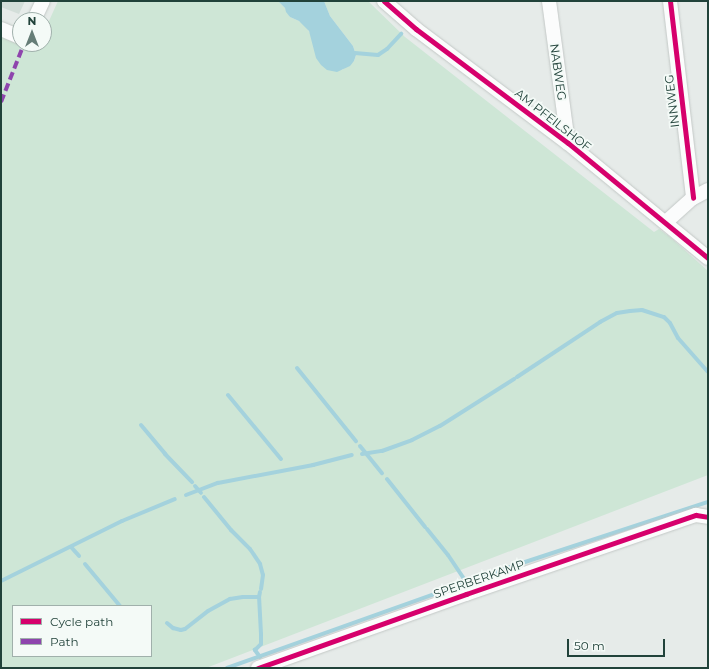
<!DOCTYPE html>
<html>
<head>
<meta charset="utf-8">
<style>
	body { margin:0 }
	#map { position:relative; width:709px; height:669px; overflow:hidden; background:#e6ebe9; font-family:Montserrat,sans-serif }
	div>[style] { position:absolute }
	.built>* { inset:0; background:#d3ded9 }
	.green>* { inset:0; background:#cee6d6 }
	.water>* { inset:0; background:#a4d2dd }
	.stream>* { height:4px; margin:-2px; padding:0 2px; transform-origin:2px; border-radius:2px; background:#a4d2dd }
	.roads { filter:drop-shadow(0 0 1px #c3c8c6) drop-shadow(0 0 1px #c3c8c6) }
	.minor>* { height:14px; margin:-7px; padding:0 7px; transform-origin:7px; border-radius:7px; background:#fbfcfc }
	.quiet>* { height:4px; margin-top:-2px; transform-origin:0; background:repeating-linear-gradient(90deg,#8e44ad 0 8px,transparent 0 12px) }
	.cycleway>* { height:5px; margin:-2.5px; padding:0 2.5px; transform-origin:2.5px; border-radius:2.5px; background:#d6006c }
	span { translate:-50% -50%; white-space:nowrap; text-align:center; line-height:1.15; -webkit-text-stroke:3.5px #f4faf7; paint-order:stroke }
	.street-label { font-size:12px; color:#21423a }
	.frame { position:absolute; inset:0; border:2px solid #21423a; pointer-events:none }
	.legend { position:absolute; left:12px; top:605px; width:140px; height:52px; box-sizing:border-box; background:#f4faf7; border:1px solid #a0b0ab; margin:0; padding:5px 7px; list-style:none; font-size:12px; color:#21423a }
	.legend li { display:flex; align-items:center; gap:8px; height:20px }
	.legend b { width:20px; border:1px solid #a0b0ab }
	.north { position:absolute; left:12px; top:12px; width:40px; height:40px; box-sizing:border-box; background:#f4faf7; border:1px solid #a0b0ab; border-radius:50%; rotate:0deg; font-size:11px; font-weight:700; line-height:16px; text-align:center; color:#21423a }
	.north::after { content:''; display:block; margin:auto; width:14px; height:18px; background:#667d77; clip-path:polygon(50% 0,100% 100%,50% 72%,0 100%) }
	.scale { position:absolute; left:567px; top:639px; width:98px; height:18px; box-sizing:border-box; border:2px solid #21423a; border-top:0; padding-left:5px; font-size:12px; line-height:14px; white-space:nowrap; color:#21423a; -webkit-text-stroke:3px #f4faf7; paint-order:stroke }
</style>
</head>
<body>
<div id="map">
	<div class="built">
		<i style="clip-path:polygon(1px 1px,25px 1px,19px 14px,1px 7px)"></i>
	</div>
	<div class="green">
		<i style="clip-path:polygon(evenodd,58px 1px,278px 1px,285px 8px,290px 17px,299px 21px,306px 26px,312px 37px,314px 49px,342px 70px,354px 61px,356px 55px,353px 46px,330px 16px,324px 1px,368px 1px,405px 37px,654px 232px,659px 229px,670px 237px,708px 271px,708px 475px,206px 668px,1px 668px,1px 32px,20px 40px,20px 44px,29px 44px,37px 48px,39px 44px,44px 44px,44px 32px,58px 1px,13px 606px,151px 606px,151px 656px,13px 656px,13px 606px)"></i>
	</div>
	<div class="water">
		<i style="clip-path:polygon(278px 1px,324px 1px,330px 16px,353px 46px,356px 55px,354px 61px,350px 66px,337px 72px,327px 70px,321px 65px,316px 58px,309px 31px,299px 21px,290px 17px,286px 12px,285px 8px)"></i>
	</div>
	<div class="stream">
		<i style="left:355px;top:53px;width:23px;rotate:5deg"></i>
		<i style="left:378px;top:55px;width:11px;rotate:-34deg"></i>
		<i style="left:387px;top:49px;width:21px;rotate:-47deg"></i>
		<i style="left:297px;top:368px;width:94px;rotate:51.1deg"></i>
		<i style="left:517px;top:377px;width:100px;rotate:-33.5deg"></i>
		<i style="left:600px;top:322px;width:19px;rotate:-28deg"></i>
		<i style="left:617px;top:313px;width:13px;rotate:-9deg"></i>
		<i style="left:630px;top:311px;width:12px;rotate:-5deg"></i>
		<i style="left:642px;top:310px;width:23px;rotate:18deg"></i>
		<i style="left:664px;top:317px;width:8px;rotate:45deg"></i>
		<i style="left:670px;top:323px;width:17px;rotate:62deg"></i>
		<i style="left:678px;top:338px;width:45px;rotate:48.6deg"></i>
		<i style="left:228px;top:395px;width:83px;rotate:50.4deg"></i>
		<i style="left:141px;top:425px;width:38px;rotate:50deg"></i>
		<i style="left:165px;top:454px;width:39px;rotate:46deg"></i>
		<i style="left:360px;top:446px;width:35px;rotate:51deg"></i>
		<i style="left:362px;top:454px;width:20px;rotate:-9deg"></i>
		<i style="left:382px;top:451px;width:32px;rotate:-20deg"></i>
		<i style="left:412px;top:440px;width:31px;rotate:-27deg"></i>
		<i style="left:440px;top:426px;width:88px;rotate:-32.4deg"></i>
		<i style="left:387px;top:479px;width:61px;rotate:51.6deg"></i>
		<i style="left:195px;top:486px;width:9px;rotate:49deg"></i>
		<i style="left:186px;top:495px;width:34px;rotate:-21deg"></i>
		<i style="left:218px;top:483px;width:97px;rotate:-10.7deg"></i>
		<i style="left:313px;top:465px;width:40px;rotate:-14.4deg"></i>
		<i style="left:204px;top:497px;width:43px;rotate:50.7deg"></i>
		<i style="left:231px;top:530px;width:27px;rotate:45deg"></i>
		<i style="left:250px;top:549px;width:18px;rotate:56deg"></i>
		<i style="left:260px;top:564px;width:11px;rotate:75deg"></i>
		<i style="left:263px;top:575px;width:14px;rotate:98deg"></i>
		<i style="left:427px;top:529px;width:33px;rotate:51deg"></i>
		<i style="left:448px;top:555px;width:32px;rotate:56deg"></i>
		<i style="left:71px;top:547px;width:12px;rotate:48deg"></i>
		<i style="left:85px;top:564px;width:55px;rotate:50.2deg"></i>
		<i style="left:1px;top:581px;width:135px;rotate:-26.4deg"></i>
		<i style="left:122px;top:521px;width:57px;rotate:-22.5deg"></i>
		<i style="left:167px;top:623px;width:8px;rotate:40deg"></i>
		<i style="left:173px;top:628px;width:8px;rotate:14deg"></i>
		<i style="left:181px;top:630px;width:4px;rotate:-14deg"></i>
		<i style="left:185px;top:629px;width:29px;rotate:-38deg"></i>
		<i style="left:208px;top:611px;width:25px;rotate:-29deg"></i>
		<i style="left:230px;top:599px;width:13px;rotate:-9deg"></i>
		<i style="left:243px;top:597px;width:16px"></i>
		<i style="left:260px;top:657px;width:9px;rotate:-126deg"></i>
		<i style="left:255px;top:650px;width:8px;rotate:-45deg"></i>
		<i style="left:261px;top:644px;width:10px;rotate:-90deg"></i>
		<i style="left:261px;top:634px;width:37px;rotate:-93deg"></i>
		<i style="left:259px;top:597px;width:5px;rotate:-79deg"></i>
		<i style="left:227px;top:668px;width:310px;rotate:-19.6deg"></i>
		<i style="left:519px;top:564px;width:199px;rotate:-18.2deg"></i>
	</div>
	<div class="roads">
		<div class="minor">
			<i style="left:384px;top:1px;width:43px;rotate:41.2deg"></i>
			<i style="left:416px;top:29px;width:190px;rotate:36.9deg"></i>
			<i style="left:568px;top:143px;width:181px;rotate:39.4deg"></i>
			<i style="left:549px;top:1px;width:143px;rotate:82.4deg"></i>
			<i style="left:670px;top:1px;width:198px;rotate:83.3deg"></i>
			<i style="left:34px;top:20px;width:21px;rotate:-65deg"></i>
			<i style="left:1px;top:29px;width:21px;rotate:23deg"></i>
			<i style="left:666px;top:222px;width:36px;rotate:-42deg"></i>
			<i style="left:693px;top:198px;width:17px;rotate:-28deg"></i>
			<i style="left:258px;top:668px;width:221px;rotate:-19.6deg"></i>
			<i style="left:466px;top:594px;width:243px;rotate:-19deg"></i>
			<i style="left:696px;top:515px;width:12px;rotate:9deg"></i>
		</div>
	</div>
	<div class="quiet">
		<i style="left:1px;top:102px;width:62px;rotate:-68.4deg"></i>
	</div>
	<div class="cycleway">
		<i style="left:384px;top:1px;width:43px;rotate:41.2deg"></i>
		<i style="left:416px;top:29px;width:190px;rotate:36.9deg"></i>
		<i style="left:568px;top:143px;width:181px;rotate:39.4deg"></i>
		<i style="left:670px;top:1px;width:198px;rotate:83.3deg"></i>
		<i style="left:258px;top:668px;width:221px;rotate:-19.6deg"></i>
		<i style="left:466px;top:594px;width:243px;rotate:-19deg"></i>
		<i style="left:696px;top:515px;width:12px;rotate:9deg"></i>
	</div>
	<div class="street-label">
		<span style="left:558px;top:72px;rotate:82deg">NABWEG</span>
		<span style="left:672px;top:101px;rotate:-97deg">INNWEG</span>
		<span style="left:553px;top:120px;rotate:38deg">AM PFEILSHOF</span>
		<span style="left:479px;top:579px;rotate:-19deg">SPERBERKAMP</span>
	</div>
	<div class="frame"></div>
	<ul class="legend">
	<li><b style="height:5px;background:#d6006c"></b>Cycle path</li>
	<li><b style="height:5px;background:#8e44ad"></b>Path</li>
	</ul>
	<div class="north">N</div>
	<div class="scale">50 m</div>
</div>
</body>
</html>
